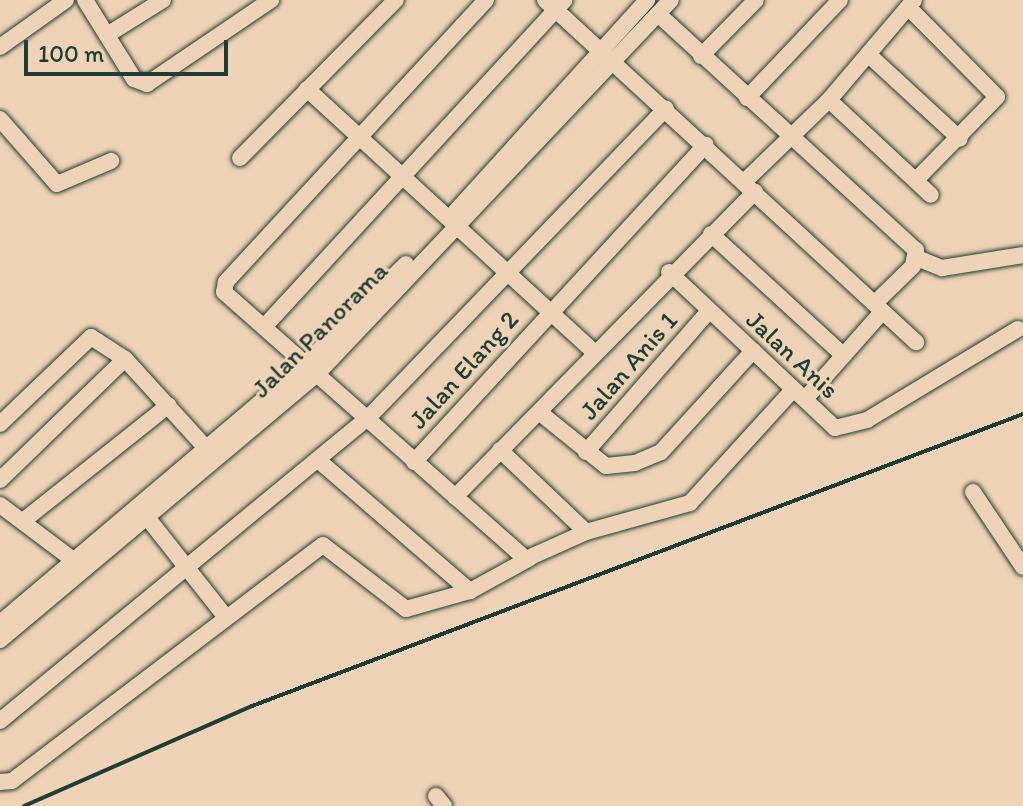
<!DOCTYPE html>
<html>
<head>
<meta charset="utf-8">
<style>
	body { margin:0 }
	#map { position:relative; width:1023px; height:806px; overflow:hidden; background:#efd3b6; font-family:Itim,sans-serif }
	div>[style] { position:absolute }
	.roads { filter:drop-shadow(0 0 2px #1f3d34) drop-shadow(0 0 2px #1f3d34) }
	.minor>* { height:16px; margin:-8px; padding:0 8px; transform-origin:8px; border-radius:8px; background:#efd3b6 }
	.rail>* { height:4px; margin:-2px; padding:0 2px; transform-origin:2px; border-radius:2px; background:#1f3d34 }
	span { translate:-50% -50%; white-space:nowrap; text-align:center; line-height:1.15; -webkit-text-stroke:6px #efd3b6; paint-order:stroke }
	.street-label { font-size:26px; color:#1f3d34 }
	.scale { position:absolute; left:24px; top:40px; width:204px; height:36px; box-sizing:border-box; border:4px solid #1f3d34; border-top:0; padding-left:10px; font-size:24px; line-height:28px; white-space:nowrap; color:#1f3d34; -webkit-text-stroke:6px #efd3b6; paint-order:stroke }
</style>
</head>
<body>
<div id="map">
	<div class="roads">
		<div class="minor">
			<i style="left:85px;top:0;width:93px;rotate:58.2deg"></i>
			<i style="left:134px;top:79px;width:14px;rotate:21deg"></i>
			<i style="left:147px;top:84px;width:150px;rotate:-34.1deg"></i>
			<i style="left:486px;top:0;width:384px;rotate:132.7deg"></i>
			<i style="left:226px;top:282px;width:10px;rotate:101deg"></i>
			<i style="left:224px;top:292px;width:403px;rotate:41.5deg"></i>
			<i style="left:526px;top:559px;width:66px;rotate:-24.2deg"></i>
			<i style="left:586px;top:532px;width:108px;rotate:-15.6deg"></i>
			<i style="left:690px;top:503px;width:153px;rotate:-47.7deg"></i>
			<i style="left:545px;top:0;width:505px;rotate:42.67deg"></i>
			<i style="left:911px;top:10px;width:122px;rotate:45.3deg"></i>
			<i style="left:997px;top:97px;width:116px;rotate:134.3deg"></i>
			<i style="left:658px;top:14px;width:350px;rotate:42.5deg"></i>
			<i style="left:916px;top:250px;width:16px;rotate:101deg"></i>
			<i style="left:913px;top:266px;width:54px;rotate:135.7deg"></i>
			<i style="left:107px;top:35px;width:66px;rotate:-32deg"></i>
			<i style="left:0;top:47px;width:81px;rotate:-35.5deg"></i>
			<i style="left:701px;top:56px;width:78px;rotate:-45.5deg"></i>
			<i style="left:870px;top:56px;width:122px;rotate:42.7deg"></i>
			<i style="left:307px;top:89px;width:389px;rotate:42.5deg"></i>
			<i style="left:747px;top:98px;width:135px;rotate:-46.5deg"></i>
			<i style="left:829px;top:100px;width:139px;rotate:43deg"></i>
			<i style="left:0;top:119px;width:86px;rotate:48.8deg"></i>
			<i style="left:57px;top:184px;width:59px;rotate:-23.1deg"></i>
			<i style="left:240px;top:158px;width:222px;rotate:-45.4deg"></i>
			<i style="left:745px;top:181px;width:117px;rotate:-44deg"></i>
			<i style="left:829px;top:100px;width:131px;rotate:-49.6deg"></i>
			<i style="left:455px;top:212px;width:286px;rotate:-47.8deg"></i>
			<i style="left:711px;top:234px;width:180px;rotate:42.5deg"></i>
			<i style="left:917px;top:258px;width:27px;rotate:22deg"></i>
			<i style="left:942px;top:268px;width:82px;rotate:-9.1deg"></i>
			<i style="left:669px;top:272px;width:228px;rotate:43.2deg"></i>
			<i style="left:835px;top:428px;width:33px;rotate:-14deg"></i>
			<i style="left:867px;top:420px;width:176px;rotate:-31.1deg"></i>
			<i style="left:264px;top:327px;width:444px;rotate:-47.4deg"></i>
			<i style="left:805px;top:399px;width:116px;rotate:-48.5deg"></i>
			<i style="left:539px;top:412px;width:86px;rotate:38.9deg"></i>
			<i style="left:606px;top:466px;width:29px;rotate:-6deg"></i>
			<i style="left:635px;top:463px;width:28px;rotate:-23deg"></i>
			<i style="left:661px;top:452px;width:137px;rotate:-47.7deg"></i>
			<i style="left:0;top:424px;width:126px;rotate:-43.7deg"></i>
			<i style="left:91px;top:337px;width:40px;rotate:32.9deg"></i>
			<i style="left:125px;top:359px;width:120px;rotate:47.7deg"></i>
			<i style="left:500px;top:450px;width:119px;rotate:43.6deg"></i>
			<i style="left:586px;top:452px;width:187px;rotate:-48.9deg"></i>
			<i style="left:318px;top:460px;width:201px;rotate:40.8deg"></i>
			<i style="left:414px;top:462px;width:431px;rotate:-47.4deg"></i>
			<i style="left:0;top:480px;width:174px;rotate:-44.1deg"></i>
			<i style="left:973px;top:492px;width:90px;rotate:56.3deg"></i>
			<i style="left:455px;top:497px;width:428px;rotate:-45.5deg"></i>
			<i style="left:0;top:505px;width:90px;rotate:36.9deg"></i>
			<i style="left:146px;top:516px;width:127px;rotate:51.7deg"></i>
			<i style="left:23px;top:521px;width:186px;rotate:-38.5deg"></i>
			<i style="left:0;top:623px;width:400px;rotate:-40.3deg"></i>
			<i style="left:305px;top:364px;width:142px;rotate:-44.7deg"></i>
			<i style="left:0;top:640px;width:412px;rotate:-40deg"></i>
			<i style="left:316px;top:375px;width:516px;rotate:-46.57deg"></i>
			<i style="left:0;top:721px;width:475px;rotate:-39.5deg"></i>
			<i style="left:367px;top:419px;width:431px;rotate:-46.1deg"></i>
			<i style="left:0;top:782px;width:12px;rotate:-5deg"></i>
			<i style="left:12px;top:781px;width:390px;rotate:-37.2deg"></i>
			<i style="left:323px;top:545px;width:105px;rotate:37.6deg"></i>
			<i style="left:406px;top:609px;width:66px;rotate:-15.7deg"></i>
			<i style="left:470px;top:591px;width:68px;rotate:-28.8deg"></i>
			<i style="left:436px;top:796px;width:13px;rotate:51deg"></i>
		</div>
	</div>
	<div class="rail">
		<i style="left:24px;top:806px;width:249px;rotate:-23.7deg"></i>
		<i style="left:252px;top:706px;width:824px;rotate:-20.74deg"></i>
	</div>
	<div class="street-label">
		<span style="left:320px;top:330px;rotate:-45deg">Jalan Panorama</span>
		<span style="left:792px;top:355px;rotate:43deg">Jalan Anis</span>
		<span style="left:629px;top:366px;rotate:-49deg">Jalan Anis 1</span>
		<span style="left:464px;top:370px;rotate:-48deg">Jalan Elang 2</span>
	</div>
	<div class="scale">100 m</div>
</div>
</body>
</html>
